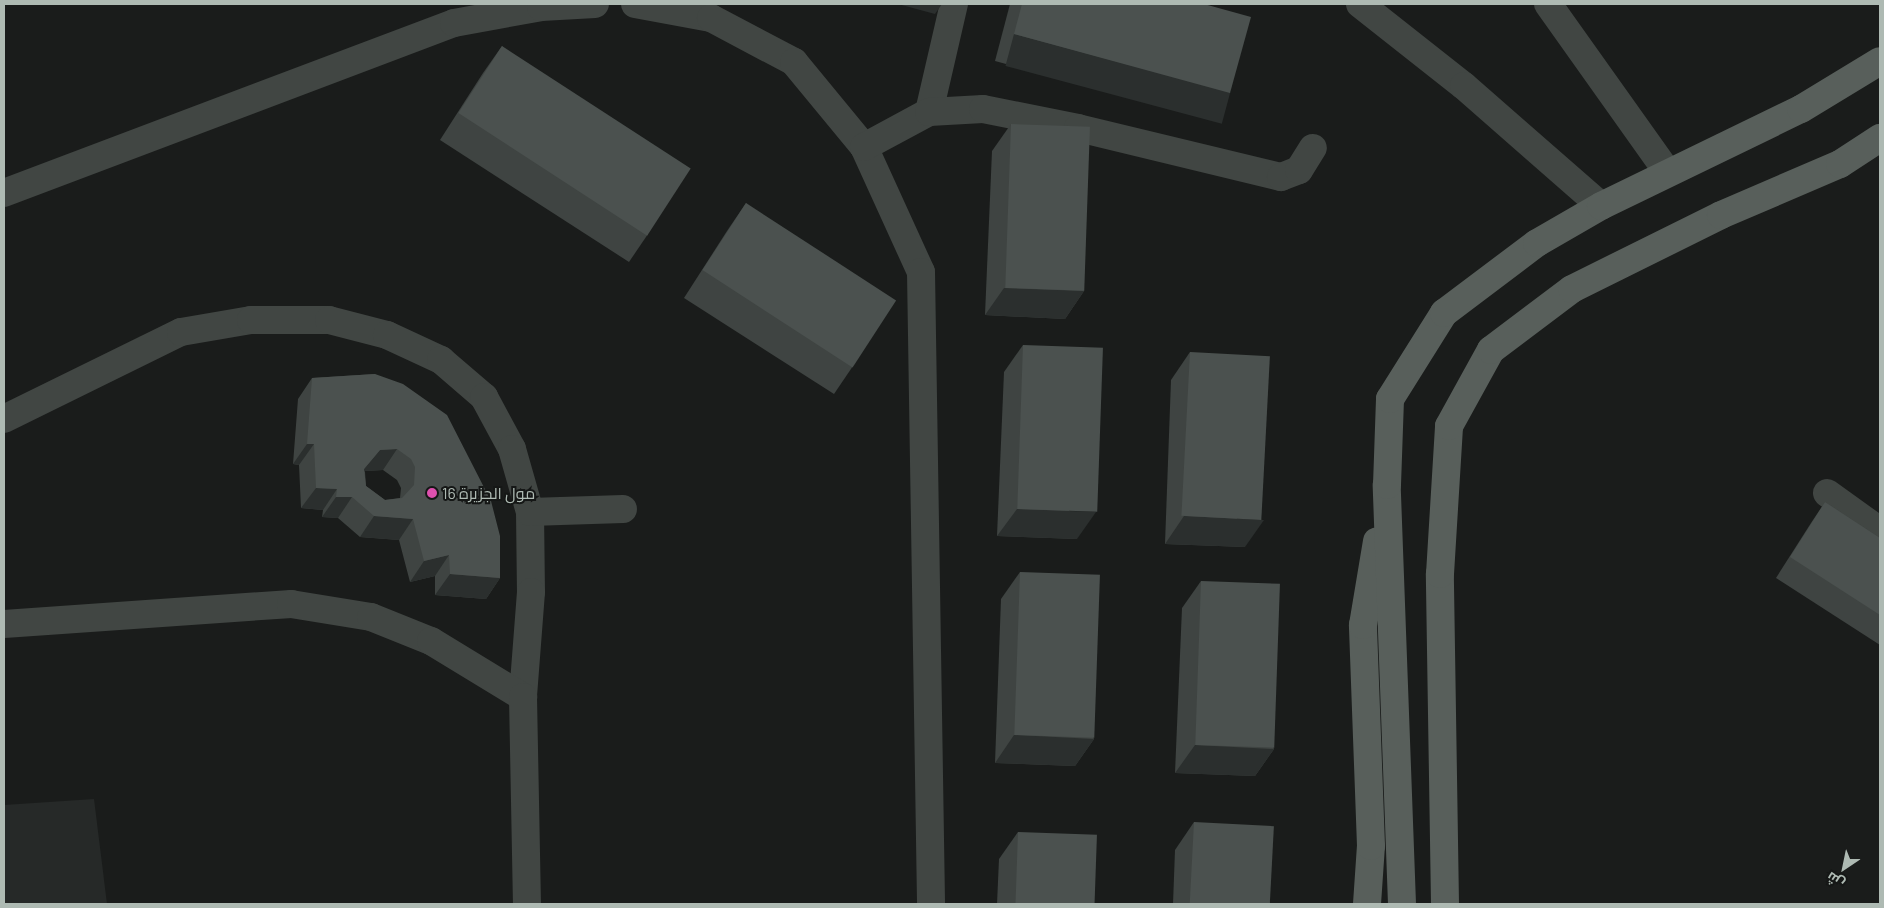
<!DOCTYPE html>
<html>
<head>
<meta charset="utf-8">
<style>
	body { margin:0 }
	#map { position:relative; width:1884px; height:908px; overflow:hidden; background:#1a1c1b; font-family:Barlow,Cairo,sans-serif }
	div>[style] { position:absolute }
	.built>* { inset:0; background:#262928 }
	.minor>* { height:28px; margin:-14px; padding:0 14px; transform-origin:14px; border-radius:14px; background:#414643 }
	.major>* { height:28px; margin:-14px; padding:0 14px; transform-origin:14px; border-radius:14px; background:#585f5b }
	.wall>* { inset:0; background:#3f4442 }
	.shaded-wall>* { inset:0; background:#2b2f2e; transform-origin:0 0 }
	.building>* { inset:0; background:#4b514f; transform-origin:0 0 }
	.dots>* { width:14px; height:14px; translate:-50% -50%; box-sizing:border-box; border:2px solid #151716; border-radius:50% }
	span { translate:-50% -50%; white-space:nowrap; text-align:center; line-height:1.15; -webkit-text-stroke:4px #151716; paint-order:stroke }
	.poi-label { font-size:16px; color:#aebab3 }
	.left { translate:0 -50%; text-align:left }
	.frame { position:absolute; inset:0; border:5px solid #aebab3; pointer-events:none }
	.north { position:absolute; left:1819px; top:843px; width:50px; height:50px; -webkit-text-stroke:4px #151716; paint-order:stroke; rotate:214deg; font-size:14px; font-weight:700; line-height:20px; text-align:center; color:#aebab3 }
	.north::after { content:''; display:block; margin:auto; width:18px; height:22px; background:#aebab3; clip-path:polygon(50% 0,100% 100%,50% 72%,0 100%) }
</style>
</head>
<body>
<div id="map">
	<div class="built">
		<i style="clip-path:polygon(94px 799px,107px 904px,4px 904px,4px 805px)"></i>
	</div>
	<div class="minor">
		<i style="left:635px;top:4px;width:77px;rotate:10.4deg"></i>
		<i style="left:711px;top:18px;width:94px;rotate:27.9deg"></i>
		<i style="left:794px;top:62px;width:110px;rotate:50.5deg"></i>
		<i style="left:864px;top:147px;width:137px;rotate:65.5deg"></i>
		<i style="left:921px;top:272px;width:632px;rotate:89.09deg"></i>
		<i style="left:1360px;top:4px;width:132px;rotate:38.3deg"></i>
		<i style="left:1464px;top:86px;width:182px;rotate:41.2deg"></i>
		<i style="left:1548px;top:4px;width:207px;rotate:54.6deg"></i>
		<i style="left:929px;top:112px;width:111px;rotate:-77deg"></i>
		<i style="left:864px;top:147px;width:74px;rotate:-28.3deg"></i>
		<i style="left:929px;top:112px;width:54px;rotate:-3.2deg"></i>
		<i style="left:983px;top:109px;width:97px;rotate:11.3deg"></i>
		<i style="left:1078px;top:128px;width:209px;rotate:13.6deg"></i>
		<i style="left:1281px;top:177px;width:19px;rotate:-21deg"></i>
		<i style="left:1299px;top:170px;width:26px;rotate:-58deg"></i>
		<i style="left:4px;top:193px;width:481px;rotate:-20.7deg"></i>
		<i style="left:454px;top:23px;width:88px;rotate:-10.4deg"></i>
		<i style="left:541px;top:7px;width:54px;rotate:-3.2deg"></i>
		<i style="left:4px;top:419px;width:197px;rotate:-26.2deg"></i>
		<i style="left:181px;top:332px;width:71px;rotate:-9.7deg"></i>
		<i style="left:251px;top:320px;width:78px"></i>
		<i style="left:329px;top:320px;width:60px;rotate:14.5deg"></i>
		<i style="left:387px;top:335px;width:60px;rotate:24.8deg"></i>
		<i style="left:441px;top:360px;width:57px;rotate:40.7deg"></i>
		<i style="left:484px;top:397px;width:59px;rotate:61.7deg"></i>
		<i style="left:512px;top:449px;width:66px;rotate:74.1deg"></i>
		<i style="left:530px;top:512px;width:80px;rotate:89.3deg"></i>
		<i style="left:531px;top:592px;width:105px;rotate:94.4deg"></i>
		<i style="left:1827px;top:493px;width:65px;rotate:35.6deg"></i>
		<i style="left:530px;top:512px;width:93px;rotate:-1.8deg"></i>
		<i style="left:4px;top:624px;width:288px;rotate:-4deg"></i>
		<i style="left:291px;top:604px;width:81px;rotate:9.2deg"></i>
		<i style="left:371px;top:617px;width:65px;rotate:21.8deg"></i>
		<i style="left:431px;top:641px;width:108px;rotate:31.3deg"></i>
		<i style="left:523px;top:697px;width:207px;rotate:88.9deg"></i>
	</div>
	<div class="major">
		<i style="left:1367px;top:904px;width:58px;rotate:-86.1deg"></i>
		<i style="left:1371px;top:846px;width:221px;rotate:-92.1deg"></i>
		<i style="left:1363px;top:625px;width:85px;rotate:-80.5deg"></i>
		<i style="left:1402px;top:904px;width:419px;rotate:-92.1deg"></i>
		<i style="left:1387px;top:485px;width:86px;rotate:-88deg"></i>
		<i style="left:1390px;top:399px;width:102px;rotate:-57.9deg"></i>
		<i style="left:1444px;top:313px;width:116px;rotate:-37deg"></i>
		<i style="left:1537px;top:243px;width:74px;rotate:-30deg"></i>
		<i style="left:1601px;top:206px;width:222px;rotate:-25.9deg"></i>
		<i style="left:1801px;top:109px;width:92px;rotate:-31.3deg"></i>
		<i style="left:1445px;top:904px;width:330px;rotate:-90.9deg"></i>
		<i style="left:1440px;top:574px;width:148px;rotate:-86.5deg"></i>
		<i style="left:1449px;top:426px;width:87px;rotate:-61.1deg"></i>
		<i style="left:1491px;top:350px;width:101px;rotate:-37deg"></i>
		<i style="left:1572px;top:289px;width:166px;rotate:-26.4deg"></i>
		<i style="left:1721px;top:215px;width:129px;rotate:-23.2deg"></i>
		<i style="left:1840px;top:164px;width:48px;rotate:-33deg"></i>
	</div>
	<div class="wall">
		<i style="clip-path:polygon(1010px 4px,1204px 4px,1211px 120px,995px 61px)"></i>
		<i style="clip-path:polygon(502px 46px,648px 234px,629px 262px,440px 140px,483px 73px)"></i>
		<i style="clip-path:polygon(1011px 124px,1084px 291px,1065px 319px,985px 315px,992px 151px)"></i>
		<i style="clip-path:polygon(746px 203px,853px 366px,834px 394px,684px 298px,727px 231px)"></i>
		<i style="clip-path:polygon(1023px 345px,1077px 539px,997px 536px,1004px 372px)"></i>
		<i style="clip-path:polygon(1190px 352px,1245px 547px,1165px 544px,1171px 380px)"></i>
		<i style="clip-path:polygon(evenodd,375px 374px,500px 578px,486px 599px,435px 595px,435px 576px,410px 582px,399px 540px,360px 537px,338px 518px,322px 517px,323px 510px,301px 508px,299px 465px,293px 464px,298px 399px,312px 378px,375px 374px,383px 470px,397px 480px,401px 488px,400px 498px,385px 500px,366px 486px,365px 472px,365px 471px,383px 470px)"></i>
		<i style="clip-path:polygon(1825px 502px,1880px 538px,1880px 645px,1776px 578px,1811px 523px)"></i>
		<i style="clip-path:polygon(1020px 572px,1094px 739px,1075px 766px,995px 763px,1001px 599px)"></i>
		<i style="clip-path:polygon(1201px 581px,1274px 749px,1255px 776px,1175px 773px,1182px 608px)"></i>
		<i style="clip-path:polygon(1194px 822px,1271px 904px,1173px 904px,1175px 850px)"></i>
		<i style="clip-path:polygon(1018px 832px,1095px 904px,997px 904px,999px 859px)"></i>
	</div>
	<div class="shaded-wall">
		<i style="clip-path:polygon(898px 4px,942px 4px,935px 14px)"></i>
		<i style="left:1014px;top:34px;width:224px;height:33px;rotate:15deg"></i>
		<i style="clip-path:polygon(1004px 288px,1084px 291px,1065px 319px,985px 315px)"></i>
		<i style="clip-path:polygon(307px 444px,314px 444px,299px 465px,293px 464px)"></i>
		<i style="clip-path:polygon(397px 449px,383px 470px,365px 471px,350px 490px,364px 469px,380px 450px)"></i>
		<i style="clip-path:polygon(316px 488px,337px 489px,323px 510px,301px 508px)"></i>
		<i style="clip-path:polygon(336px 497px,352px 497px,338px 518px,322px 517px)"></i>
		<i style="clip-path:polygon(1017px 509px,1096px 512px,1077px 539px,997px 536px)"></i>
		<i style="clip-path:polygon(374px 516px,413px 519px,399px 540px,360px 537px)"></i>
		<i style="clip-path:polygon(1184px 516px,1264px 520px,1245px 547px,1165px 544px)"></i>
		<i style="clip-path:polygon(449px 555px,435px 576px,410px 582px,424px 561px)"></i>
		<i style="clip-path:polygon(450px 574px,500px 578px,486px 599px,435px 595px)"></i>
		<i style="clip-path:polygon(1014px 735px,1094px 739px,1075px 766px,995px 763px)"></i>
		<i style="clip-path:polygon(1195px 745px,1274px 749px,1255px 776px,1175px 773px)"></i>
	</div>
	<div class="building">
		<i style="clip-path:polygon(1022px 4px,1204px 4px,1251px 17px,1230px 93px,1014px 34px)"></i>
		<i style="left:502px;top:46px;width:225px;height:80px;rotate:33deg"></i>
		<i style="left:1011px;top:124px;width:79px;height:164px;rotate:2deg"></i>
		<i style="left:746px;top:203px;width:179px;height:80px;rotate:33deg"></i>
		<i style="left:1023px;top:345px;width:80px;height:164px;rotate:2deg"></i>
		<i style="left:1190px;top:352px;width:80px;height:164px;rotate:3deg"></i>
		<i style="clip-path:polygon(evenodd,375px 374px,403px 384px,447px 415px,491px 501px,500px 536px,500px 578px,450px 574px,449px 555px,424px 561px,413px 519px,374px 516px,352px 497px,336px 497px,337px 489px,316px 488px,314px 444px,307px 444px,312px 378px,375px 374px,397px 449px,411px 459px,415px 467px,414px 485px,402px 498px,385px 500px,366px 486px,364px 469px,380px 450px,397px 449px)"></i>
		<i style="clip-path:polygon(1825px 502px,1880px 538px,1880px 615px,1790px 557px)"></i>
		<i style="left:1020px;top:572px;width:80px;height:163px;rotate:2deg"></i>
		<i style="left:1201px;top:581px;width:79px;height:164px;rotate:2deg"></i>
		<i style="left:1194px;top:822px;width:80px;height:82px;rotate:3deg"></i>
		<i style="left:1018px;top:832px;width:79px;height:72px;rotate:2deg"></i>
	</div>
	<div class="dots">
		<i style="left:432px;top:493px;background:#de50ae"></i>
	</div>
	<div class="poi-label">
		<span class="left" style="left:442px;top:493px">مول الجزيرة 16</span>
	</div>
	<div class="frame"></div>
	<div class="north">ش</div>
</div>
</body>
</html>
